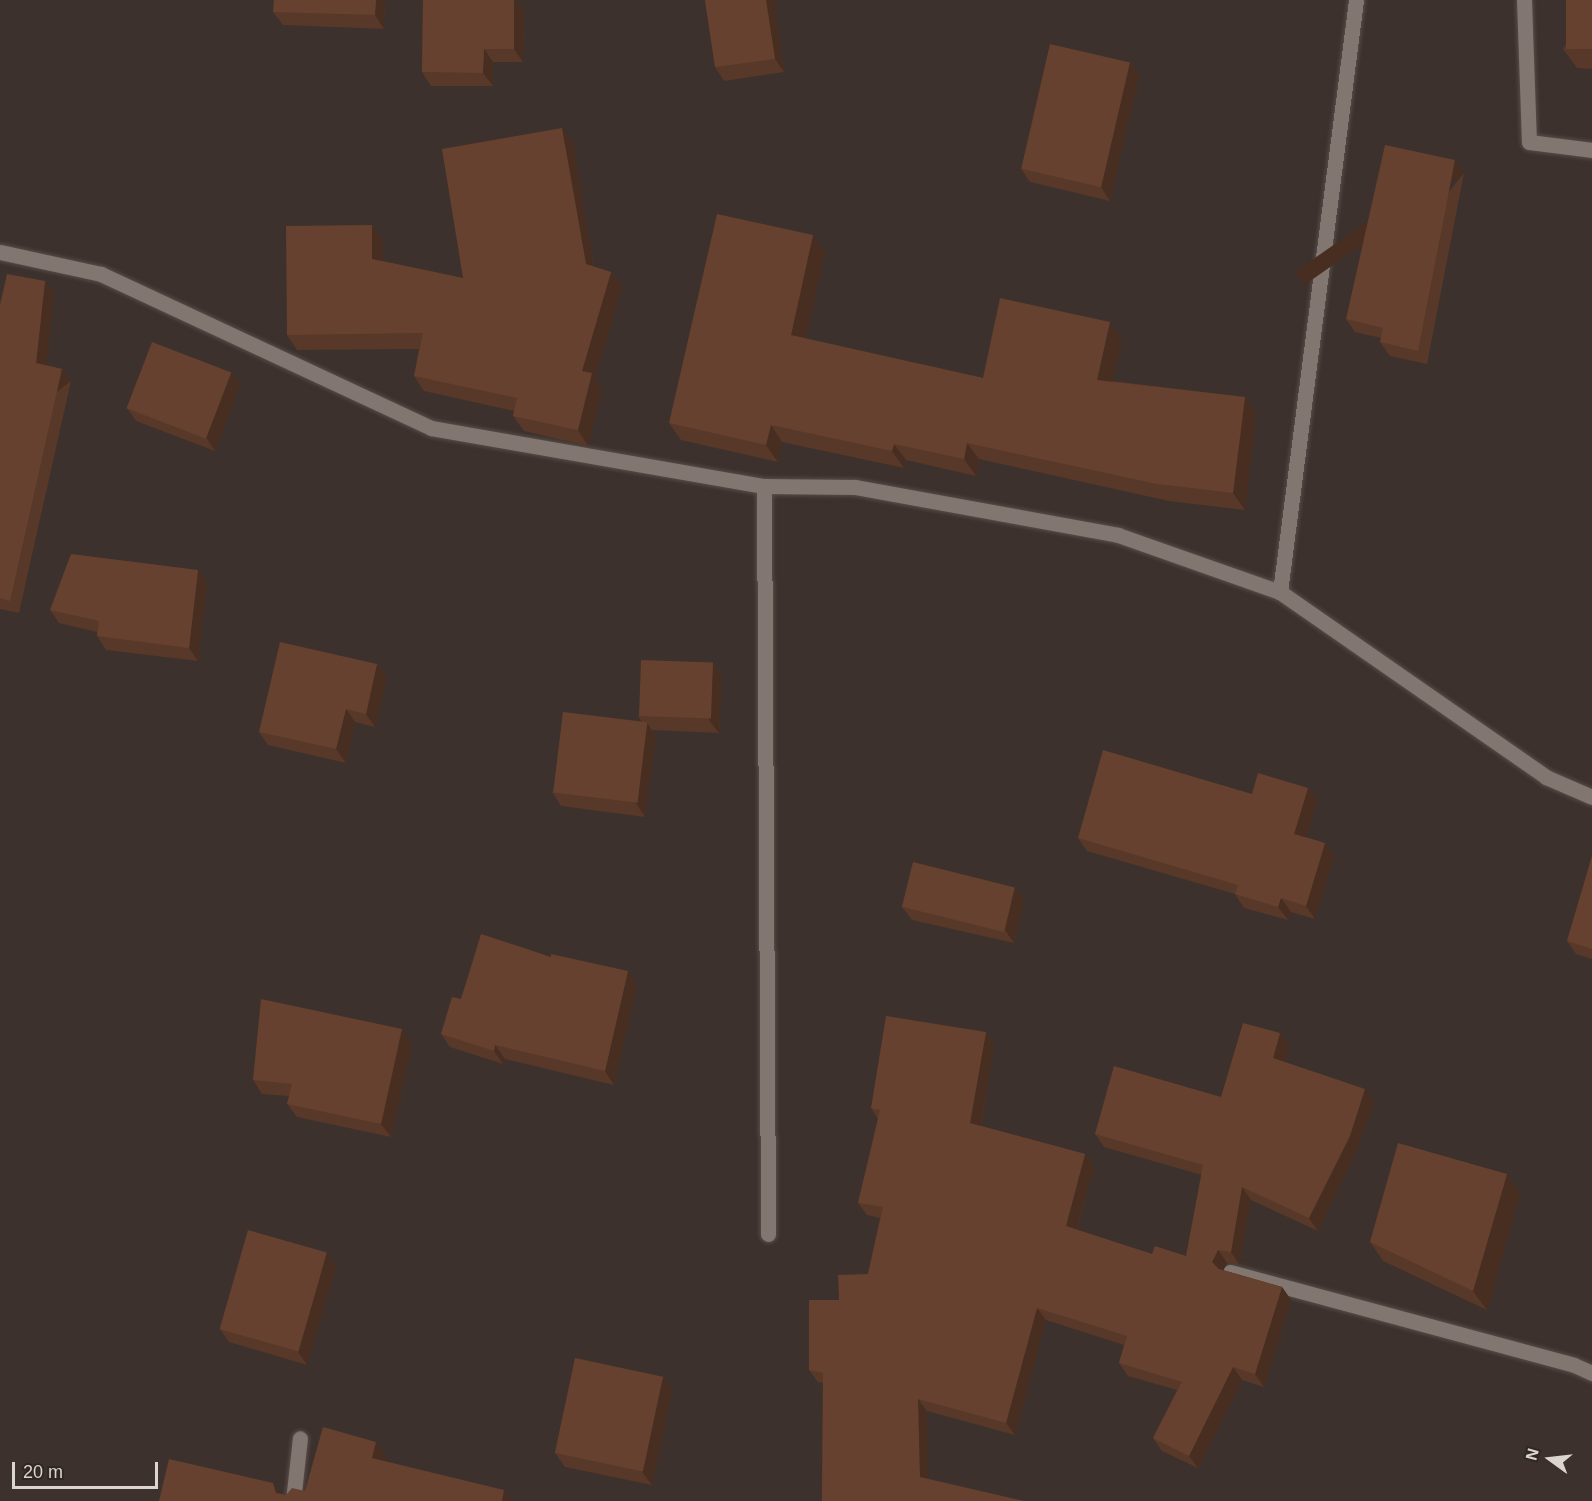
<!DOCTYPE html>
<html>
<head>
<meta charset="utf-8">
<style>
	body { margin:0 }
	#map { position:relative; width:1592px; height:1501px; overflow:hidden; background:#3c312c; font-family:Arial,sans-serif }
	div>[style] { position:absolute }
	.roads { filter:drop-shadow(0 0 2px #574d49) drop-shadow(0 0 2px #574d49) }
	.minor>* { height:15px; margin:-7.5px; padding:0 7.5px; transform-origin:7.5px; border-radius:7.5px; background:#827670 }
	.wall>* { inset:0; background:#583828 }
	.shaded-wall>* { inset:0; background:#472e21; transform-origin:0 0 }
	.building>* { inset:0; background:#66412f; transform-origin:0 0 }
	span { translate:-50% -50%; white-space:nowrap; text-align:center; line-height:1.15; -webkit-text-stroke:4.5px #312722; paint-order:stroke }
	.north { position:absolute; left:1520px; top:1429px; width:60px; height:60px; -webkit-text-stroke:4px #312722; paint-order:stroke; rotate:285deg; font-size:16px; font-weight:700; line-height:24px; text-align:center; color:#dbd4d1 }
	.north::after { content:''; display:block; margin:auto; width:21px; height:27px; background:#dbd4d1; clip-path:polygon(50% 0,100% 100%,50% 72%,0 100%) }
	.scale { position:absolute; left:12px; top:1462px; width:146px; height:27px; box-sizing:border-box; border:3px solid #dbd4d1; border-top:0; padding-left:8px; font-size:18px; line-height:21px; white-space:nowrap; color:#dbd4d1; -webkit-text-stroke:4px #312722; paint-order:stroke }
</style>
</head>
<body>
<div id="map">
	<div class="roads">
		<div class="minor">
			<i style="left:1524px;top:0;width:142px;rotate:88deg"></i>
			<i style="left:1529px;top:142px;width:64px;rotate:7.2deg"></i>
			<i style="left:0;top:252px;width:103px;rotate:12.3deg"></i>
			<i style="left:101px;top:274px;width:364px;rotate:25deg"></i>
			<i style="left:431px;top:428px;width:338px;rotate:9.9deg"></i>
			<i style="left:764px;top:486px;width:91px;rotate:0.6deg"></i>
			<i style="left:855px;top:487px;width:267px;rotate:10.3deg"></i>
			<i style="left:1118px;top:535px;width:172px;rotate:19.4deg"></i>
			<i style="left:1280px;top:592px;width:324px;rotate:34.8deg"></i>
			<i style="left:1546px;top:777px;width:50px;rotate:23.5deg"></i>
			<i style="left:764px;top:486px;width:748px;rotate:89.69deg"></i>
			<i style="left:1280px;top:592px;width:597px;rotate:-82.68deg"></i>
			<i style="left:1230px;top:1272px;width:356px;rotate:15.1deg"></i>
			<i style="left:1574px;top:1365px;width:20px;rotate:24deg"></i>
			<i style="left:293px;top:1501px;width:63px;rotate:-83.7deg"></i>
		</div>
	</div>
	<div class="wall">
		<i style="clip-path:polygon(385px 0,384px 29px,283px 25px,273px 12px)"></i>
		<i style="clip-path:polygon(423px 0,516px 0,524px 10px,523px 62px,493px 62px,493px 86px,431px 86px,422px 72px)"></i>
		<i style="clip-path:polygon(705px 0,774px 0,784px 72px,724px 81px,715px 67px)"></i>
		<i style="clip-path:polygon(1592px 0,1592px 69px,1577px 68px,1563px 49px)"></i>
		<i style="clip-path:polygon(1130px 62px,1139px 75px,1110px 201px,1030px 182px,1021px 169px)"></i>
		<i style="clip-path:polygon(573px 143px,594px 267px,611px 272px,622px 287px,595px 378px,602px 388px,588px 446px,524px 431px,513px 416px,514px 411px,424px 391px,414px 376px,419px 349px,297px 350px,287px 335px,372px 225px,383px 240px,383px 261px,463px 278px)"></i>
		<i style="clip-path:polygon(1464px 173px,1427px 364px,1390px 356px,1380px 342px,1381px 338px,1355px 332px,1346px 319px)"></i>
		<i style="clip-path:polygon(813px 235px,825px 252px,806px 339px,983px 378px,1122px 339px,1112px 381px,1245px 397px,1256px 414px,1245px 510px,1169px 501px,979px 459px,976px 476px,906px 460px,904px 468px,782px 442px,778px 462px,681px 440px,669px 423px)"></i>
		<i style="clip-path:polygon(45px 281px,54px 293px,46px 365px,62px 369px,71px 381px,19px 613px,0 609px,0 305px)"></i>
		<i style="clip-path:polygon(240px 385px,215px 451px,136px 421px,127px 408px)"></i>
		<i style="clip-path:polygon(198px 570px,207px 583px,198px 661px,106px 650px,97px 636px,97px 632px,59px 623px,50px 610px)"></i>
		<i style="clip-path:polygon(713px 663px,722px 677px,719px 733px,652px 730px,656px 736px,645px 817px,561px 806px,552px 792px,642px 722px,638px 716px)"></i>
		<i style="clip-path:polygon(377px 664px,387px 678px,375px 727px,355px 722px,346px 763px,268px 745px,259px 732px)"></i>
		<i style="clip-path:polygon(1308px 788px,1317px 801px,1306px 837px,1325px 843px,1334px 856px,1315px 919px,1291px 912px,1288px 920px,1244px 908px,1235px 894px,1087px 851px,1078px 838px,1252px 794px)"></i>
		<i style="clip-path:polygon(1592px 856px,1592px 959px,1576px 954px,1567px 941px)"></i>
		<i style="clip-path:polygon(1024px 900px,1014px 943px,912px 920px,902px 907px)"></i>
		<i style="clip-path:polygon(551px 957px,628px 971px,637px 984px,614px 1085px,505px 1059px,503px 1064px,450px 1047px,441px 1034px,461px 999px)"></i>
		<i style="clip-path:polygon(986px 1032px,994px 1045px,981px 1126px,1085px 1154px,1094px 1167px,1077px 1230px,1152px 1254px,1186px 1256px,1202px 1175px,1104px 1147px,1095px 1134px,1221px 1097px,1280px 1033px,1289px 1046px,1284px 1062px,1374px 1102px,1358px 1148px,1318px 1231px,1251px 1200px,1239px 1264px,1227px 1263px,1223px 1270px,1282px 1287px,1291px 1300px,1264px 1387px,1242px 1380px,1198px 1468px,1162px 1451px,1153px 1438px,1177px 1390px,1128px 1376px,1119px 1363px,1124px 1345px,1046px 1320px,1015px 1435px,927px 1411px,822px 1501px,823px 1383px,818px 1382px,809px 1370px,839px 1300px,868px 1274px,880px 1218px,867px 1215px,858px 1203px,878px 1119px,871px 1108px)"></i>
		<i style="clip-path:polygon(412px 1043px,391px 1137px,297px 1117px,287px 1104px,289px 1096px,262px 1094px,253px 1080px)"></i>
		<i style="clip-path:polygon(1507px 1174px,1520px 1193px,1487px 1310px,1383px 1261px,1370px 1242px)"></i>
		<i style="clip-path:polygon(336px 1266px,307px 1365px,229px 1342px,220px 1329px)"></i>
		<i style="clip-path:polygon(663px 1376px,672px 1390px,652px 1485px,565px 1467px,555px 1453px)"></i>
	</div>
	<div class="shaded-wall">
		<i style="clip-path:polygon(376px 0,385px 0,384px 29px,375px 15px)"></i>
		<i style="clip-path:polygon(514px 0,516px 0,524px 10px,523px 62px,514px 49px)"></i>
		<i style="clip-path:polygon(766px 0,774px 0,784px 72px,775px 59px)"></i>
		<i style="clip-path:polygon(484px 49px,493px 62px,493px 86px,483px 73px)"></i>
		<i style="clip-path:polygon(1130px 62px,1139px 75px,1110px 201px,1101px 187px)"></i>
		<i style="clip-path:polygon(562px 128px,573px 143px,596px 280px,586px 264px)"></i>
		<i style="left:1455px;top:160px;width:16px;height:195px;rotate:55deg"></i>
		<i style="clip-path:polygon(372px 225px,383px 240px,383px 274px,372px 259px)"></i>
		<i style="clip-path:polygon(813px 235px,825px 252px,803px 352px,791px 335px)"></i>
		<i style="clip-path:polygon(611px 272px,622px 287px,595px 378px,602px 388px,588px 446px,578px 430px,582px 371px)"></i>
		<i style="clip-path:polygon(45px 281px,54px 293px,45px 376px,36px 363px)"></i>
		<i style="clip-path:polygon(1110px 322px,1122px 339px,1109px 396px,1097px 380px)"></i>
		<i style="left:62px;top:369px;width:15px;height:238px;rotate:53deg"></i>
		<i style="clip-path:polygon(231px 372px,240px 385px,215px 451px,206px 437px)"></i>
		<i style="clip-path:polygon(1245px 397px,1256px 414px,1245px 510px,1233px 493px)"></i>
		<i style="clip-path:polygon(771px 425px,782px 442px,778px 462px,766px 445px)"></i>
		<i style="clip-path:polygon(967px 443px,979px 459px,976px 476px,964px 459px)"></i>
		<i style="clip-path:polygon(894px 444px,906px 460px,904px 468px,892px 451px)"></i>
		<i style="clip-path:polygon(198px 570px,207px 583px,198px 661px,189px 648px)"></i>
		<i style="clip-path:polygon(713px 663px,722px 677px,719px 733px,709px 720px)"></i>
		<i style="clip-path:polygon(377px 664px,387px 678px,375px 727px,366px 714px)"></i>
		<i style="clip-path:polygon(346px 709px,355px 722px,346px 763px,336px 749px)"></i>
		<i style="clip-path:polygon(647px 723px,656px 736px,645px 817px,636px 803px)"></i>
		<i style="clip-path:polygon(1308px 788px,1317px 801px,1303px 847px,1294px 834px)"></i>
		<i style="clip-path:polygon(1325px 843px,1334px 856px,1315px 919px,1306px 906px)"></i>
		<i style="clip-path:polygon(1015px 887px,1024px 900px,1014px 943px,1005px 930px)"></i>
		<i style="clip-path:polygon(1281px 898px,1291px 912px,1288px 920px,1278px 907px)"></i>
		<i style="clip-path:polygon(628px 971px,637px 984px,614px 1085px,605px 1071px)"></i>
		<i style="clip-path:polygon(402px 1029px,412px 1043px,391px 1137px,381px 1124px)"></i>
		<i style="clip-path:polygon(986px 1032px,994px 1045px,979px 1136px,970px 1123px)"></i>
		<i style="clip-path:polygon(1280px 1033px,1289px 1046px,1282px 1070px,1273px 1058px)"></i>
		<i style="clip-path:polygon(495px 1045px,505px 1059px,503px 1064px,494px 1051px)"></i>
		<i style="clip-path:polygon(1365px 1089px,1374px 1102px,1358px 1148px,1318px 1231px,1309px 1218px)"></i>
		<i style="clip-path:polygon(1085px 1154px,1094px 1167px,1074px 1239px,1066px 1226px)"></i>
		<i style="clip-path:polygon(1507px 1174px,1520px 1193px,1487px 1310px,1473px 1291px)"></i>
		<i style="clip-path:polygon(1242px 1187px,1251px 1200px,1239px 1264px,1231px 1252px)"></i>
		<i style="clip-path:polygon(1218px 1250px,1227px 1263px,1221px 1275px,1212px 1262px)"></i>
		<i style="clip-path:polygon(327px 1253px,336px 1266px,307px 1365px,298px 1352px)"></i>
		<i style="clip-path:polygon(1282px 1287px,1291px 1300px,1264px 1387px,1255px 1374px)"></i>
		<i style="clip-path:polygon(1037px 1308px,1046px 1320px,1015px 1435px,1006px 1423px)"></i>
		<i style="clip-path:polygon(1233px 1367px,1242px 1380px,1198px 1468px,1189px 1456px)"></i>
		<i style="clip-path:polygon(663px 1376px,672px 1390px,652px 1485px,642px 1472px)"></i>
		<i style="clip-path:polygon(918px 1399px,927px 1411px,929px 1489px,920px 1477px)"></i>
		<i style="clip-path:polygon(376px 1442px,387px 1457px,382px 1473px,372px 1458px)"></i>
		<i style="clip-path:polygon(273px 1483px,284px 1498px,276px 1493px)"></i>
		<i style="clip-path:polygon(504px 1490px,512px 1501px,502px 1501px)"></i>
	</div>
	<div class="building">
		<i style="clip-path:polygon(274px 0,376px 0,375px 15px,273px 12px)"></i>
		<i style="clip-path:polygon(423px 0,514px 0,514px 49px,484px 49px,483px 73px,422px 72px)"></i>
		<i style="clip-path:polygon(705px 0,766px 0,775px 59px,715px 67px)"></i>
		<i style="left:1566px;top:0;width:26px;height:49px"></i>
		<i style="left:1050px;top:44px;width:82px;height:128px;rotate:13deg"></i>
		<i style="clip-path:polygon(562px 128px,586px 264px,611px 272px,582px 371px,592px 373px,578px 430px,513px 416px,517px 398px,414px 376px,423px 333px,287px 335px,286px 226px,372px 225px,372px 259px,463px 278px,442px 149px)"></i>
		<i style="clip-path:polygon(1385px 145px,1455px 160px,1418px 351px,1380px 342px,1383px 328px,1346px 319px)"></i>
		<i style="clip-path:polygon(717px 214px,813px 235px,791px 335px,983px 378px,1000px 298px,1110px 322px,1097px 380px,1245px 397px,1233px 493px,1157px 484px,967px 443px,964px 459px,894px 444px,892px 451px,771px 425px,766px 445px,669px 423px)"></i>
		<i style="clip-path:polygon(7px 274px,45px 281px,36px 363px,62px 369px,10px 601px,0 598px,0 305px)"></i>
		<i style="left:152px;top:342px;width:85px;height:71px;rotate:21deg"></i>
		<i style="clip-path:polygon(71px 554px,198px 570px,189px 648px,97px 636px,99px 621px,50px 610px)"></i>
		<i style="clip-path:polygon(280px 642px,377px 664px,366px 714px,346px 709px,336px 749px,259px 732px)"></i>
		<i style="left:641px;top:660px;width:72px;height:56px;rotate:2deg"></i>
		<i style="left:563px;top:712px;width:85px;height:81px;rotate:7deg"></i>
		<i style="clip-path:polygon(1103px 750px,1252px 794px,1258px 773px,1308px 788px,1294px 834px,1325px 843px,1306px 906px,1281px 898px,1278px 907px,1235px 894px,1238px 885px,1078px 838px)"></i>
		<i style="clip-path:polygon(1592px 856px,1592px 949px,1567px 941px)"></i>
		<i style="left:913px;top:862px;width:105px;height:46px;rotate:14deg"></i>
		<i style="clip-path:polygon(481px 934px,551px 957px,551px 954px,628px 971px,605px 1071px,495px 1045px,494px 1051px,441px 1034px,452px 997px,461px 999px)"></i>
		<i style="clip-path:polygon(261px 999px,402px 1029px,381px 1124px,287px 1104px,292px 1084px,253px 1080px)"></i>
		<i style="clip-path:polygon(886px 1016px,986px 1032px,970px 1123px,1085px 1154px,1066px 1226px,1152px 1254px,1155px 1246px,1186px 1256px,1203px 1165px,1095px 1134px,1114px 1066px,1221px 1097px,1243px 1023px,1280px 1033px,1273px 1058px,1365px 1089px,1350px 1136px,1309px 1218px,1242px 1187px,1231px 1252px,1218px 1250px,1212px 1262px,1219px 1269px,1282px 1287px,1255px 1374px,1233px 1367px,1189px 1456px,1153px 1438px,1182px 1382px,1119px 1363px,1127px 1336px,1037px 1308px,1006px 1423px,918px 1399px,920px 1477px,1024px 1501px,822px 1501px,823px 1373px,809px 1370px,809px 1300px,839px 1300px,838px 1275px,868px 1274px,883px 1207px,858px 1203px,880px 1110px,871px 1108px)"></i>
		<i style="clip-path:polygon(1398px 1143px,1507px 1174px,1473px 1291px,1370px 1242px)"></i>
		<i style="left:248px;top:1230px;width:82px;height:103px;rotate:16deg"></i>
		<i style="left:575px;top:1358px;width:90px;height:97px;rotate:12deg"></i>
		<i style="clip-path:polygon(323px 1427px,376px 1442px,372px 1458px,504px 1490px,502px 1501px,159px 1501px,169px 1459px,273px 1483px,276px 1493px,286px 1495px,292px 1488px,305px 1491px)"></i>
	</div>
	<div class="north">N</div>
	<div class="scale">20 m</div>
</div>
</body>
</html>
